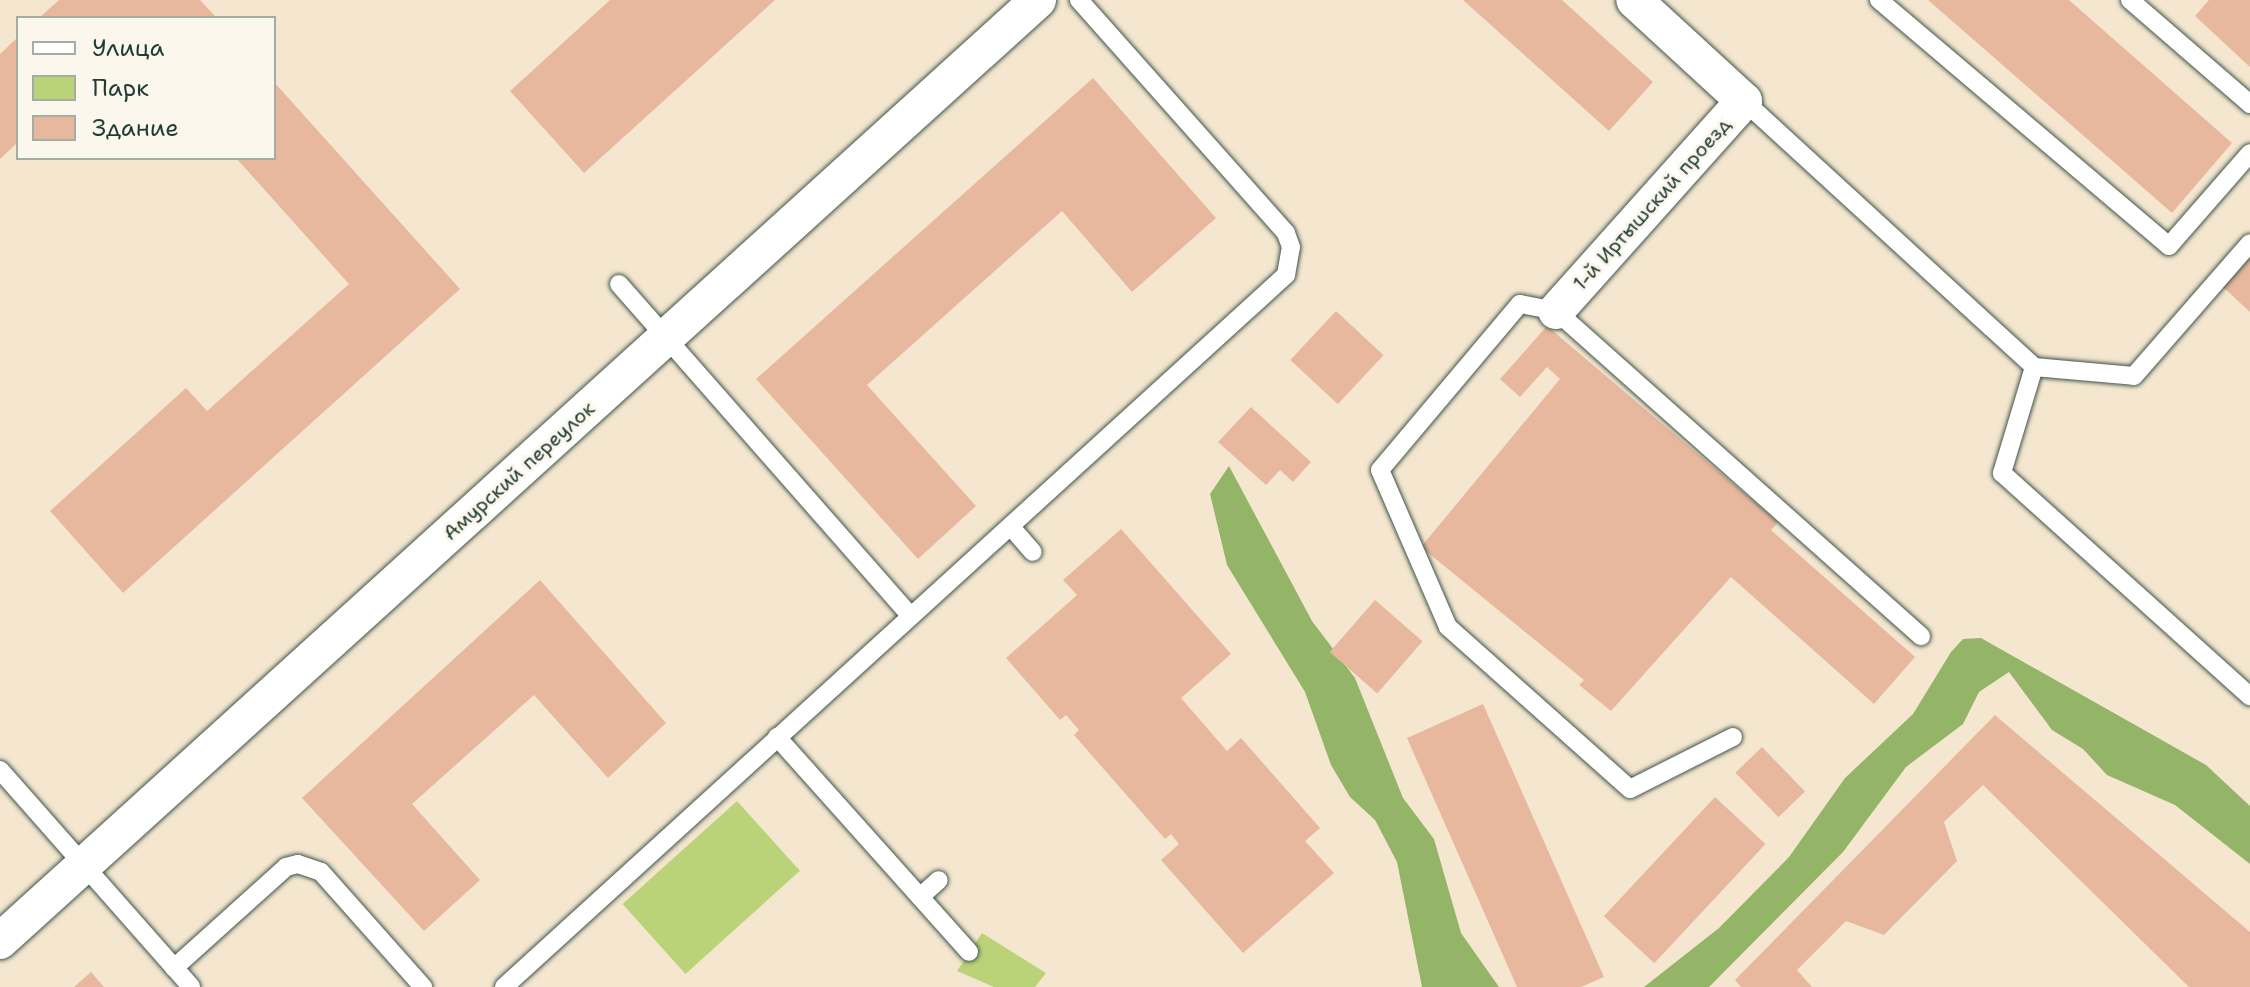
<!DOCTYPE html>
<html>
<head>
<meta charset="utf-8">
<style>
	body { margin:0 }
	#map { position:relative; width:2250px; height:987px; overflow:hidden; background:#f5e7cf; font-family:"Shantell Sans",sans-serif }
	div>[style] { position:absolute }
	.green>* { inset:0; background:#bbd378; transform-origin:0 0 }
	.forest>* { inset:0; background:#94b568 }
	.building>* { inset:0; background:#e8b89e; transform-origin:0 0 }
	.roads { filter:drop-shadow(0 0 2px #3f564b) drop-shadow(0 0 2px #3f564b) }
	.lane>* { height:18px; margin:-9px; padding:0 9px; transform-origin:9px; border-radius:9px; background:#fff }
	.street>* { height:36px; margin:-18px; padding:0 18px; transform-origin:18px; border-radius:18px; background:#fff }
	span { translate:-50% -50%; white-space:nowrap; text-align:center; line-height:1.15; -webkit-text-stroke:6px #fbf7ec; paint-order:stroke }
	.street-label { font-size:20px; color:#1f3d34 }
	.legend { position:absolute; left:16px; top:16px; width:260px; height:144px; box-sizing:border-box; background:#fbf7ec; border:2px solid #a3ada2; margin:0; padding:10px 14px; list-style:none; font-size:24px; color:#1f3d34 }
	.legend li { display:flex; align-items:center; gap:16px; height:40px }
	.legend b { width:40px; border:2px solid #a3ada2 }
</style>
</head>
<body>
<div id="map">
	<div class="green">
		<i style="left:737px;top:801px;width:94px;height:154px;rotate:48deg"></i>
		<i style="clip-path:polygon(982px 933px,1046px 973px,1035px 987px,994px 987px,957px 971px)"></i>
	</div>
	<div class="forest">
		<i style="clip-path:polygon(1229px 466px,1312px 621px,1355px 678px,1403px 798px,1434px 839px,1461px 933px,1499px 987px,1422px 987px,1397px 862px,1375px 820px,1350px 797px,1331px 765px,1305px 692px,1227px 565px,1210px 494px)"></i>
		<i style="clip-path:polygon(1981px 638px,2206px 765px,2250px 806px,2250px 864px,2175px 805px,2107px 775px,2083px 749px,2052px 730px,2009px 672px,1979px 692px,1963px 724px,1906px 767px,1843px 852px,1709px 987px,1644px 987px,1719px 928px,1789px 857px,1845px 778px,1913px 714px,1951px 652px,1963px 639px)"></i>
	</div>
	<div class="building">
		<i style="clip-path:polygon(59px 0,200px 0,217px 18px,39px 18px)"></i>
		<i style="clip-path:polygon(610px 0,775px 0,584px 173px,510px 91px)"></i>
		<i style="clip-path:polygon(1463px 0,1562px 0,1653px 82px,1609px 131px)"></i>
		<i style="clip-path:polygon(1928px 0,2069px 0,2232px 143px,2172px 213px)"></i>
		<i style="clip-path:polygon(2209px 0,2250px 0,2250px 67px,2195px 16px)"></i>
		<i style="clip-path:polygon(18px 37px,18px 142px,0 159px,0 54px)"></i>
		<i style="clip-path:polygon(1093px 78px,1216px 218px,1132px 292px,1062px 211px,867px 385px,976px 506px,918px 559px,756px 379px)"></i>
		<i style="clip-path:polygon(274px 82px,460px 289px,123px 593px,50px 511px,186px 388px,207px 411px,349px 284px,236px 158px,274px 158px)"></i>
		<i style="clip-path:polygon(2250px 257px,2250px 312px,2223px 287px)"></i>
		<i style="left:1336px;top:311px;width:65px;height:67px;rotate:43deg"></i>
		<i style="clip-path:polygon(1547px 326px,1778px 522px,1771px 530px,1915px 657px,1874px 704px,1731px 577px,1611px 711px,1579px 685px,1584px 680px,1421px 547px,1560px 379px,1547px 367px,1520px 397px,1500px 379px)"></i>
		<i style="clip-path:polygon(1251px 407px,1311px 462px,1293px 482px,1280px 470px,1266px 485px,1218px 442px)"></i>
		<i style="clip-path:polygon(1121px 529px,1231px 654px,1181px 698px,1227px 751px,1241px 738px,1320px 828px,1305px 841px,1334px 873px,1243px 953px,1161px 860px,1179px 844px,1171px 834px,1165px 839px,1074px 735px,1079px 730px,1066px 715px,1060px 720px,1006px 658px,1077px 595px,1063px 580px)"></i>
		<i style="clip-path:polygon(540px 580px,666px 723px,608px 778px,534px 695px,412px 804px,480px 880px,424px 931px,302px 798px)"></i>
		<i style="left:1375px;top:600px;width:63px;height:69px;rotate:41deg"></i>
		<i style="clip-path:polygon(1483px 704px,1604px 977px,1581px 987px,1517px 987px,1407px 738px)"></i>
		<i style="clip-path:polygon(1995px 715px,2250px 932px,2250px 987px,2189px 987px,1983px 785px,1944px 822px,1957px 861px,1884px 935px,1846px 921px,1797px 970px,1812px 987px,1741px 987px,1735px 980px)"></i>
		<i style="left:1762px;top:747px;width:62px;height:37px;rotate:46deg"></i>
		<i style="left:1715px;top:797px;width:69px;height:163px;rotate:43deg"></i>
		<i style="clip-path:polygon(91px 972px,104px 987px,74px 987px)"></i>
	</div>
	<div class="roads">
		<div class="lane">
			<i style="left:1879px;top:0;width:380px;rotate:40.3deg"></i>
			<i style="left:2169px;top:246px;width:123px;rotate:-48.9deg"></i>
			<i style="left:2130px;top:0;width:159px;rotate:40.9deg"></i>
			<i style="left:1744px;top:101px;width:394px;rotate:42.5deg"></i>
			<i style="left:2034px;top:367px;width:111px;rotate:106.8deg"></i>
			<i style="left:2002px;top:473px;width:334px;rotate:42deg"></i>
			<i style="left:619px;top:284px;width:441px;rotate:48.7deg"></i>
			<i style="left:2034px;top:367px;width:100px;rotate:5.1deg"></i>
			<i style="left:2134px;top:376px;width:176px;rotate:-48.9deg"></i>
			<i style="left:1011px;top:527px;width:33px;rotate:49deg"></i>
			<i style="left:777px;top:737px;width:288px;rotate:48.2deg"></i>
			<i style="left:1733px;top:737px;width:115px;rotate:153.2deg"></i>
			<i style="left:1630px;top:789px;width:244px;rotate:-138.3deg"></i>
			<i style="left:1448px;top:627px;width:171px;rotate:-113.4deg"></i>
			<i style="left:1380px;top:470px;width:217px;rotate:-49.9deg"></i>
			<i style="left:1520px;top:304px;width:37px;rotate:11deg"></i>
			<i style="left:1556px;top:311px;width:489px;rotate:41.7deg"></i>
			<i style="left:0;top:770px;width:289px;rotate:48.6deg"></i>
			<i style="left:920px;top:897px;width:25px;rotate:-42deg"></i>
			<i style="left:174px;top:968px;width:151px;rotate:-42deg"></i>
			<i style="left:286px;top:867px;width:12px;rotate:-14deg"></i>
			<i style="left:298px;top:864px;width:24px;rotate:19deg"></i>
			<i style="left:321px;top:872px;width:154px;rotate:48.4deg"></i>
			<i style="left:504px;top:987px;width:1058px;rotate:-42.32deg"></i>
			<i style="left:1286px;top:275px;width:28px;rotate:-80deg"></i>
			<i style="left:1291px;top:247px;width:15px;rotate:-110deg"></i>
			<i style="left:1286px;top:233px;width:312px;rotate:-131.6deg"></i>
		</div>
		<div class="street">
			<i style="left:1556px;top:311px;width:282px;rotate:-48.2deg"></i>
			<i style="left:1744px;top:101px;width:149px;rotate:-137.4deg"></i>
			<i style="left:0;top:941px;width:1401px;rotate:-42.19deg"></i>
		</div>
	</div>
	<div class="street-label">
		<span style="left:1652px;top:204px;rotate:-48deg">1-й Иртышский проезд</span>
		<span style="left:519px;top:471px;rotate:-42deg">Амурский переулок</span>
	</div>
	<ul class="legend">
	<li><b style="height:10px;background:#fff"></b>Улица</li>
	<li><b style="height:22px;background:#bbd378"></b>Парк</li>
	<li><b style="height:22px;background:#e8b89e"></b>Здание</li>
	</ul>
</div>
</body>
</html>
